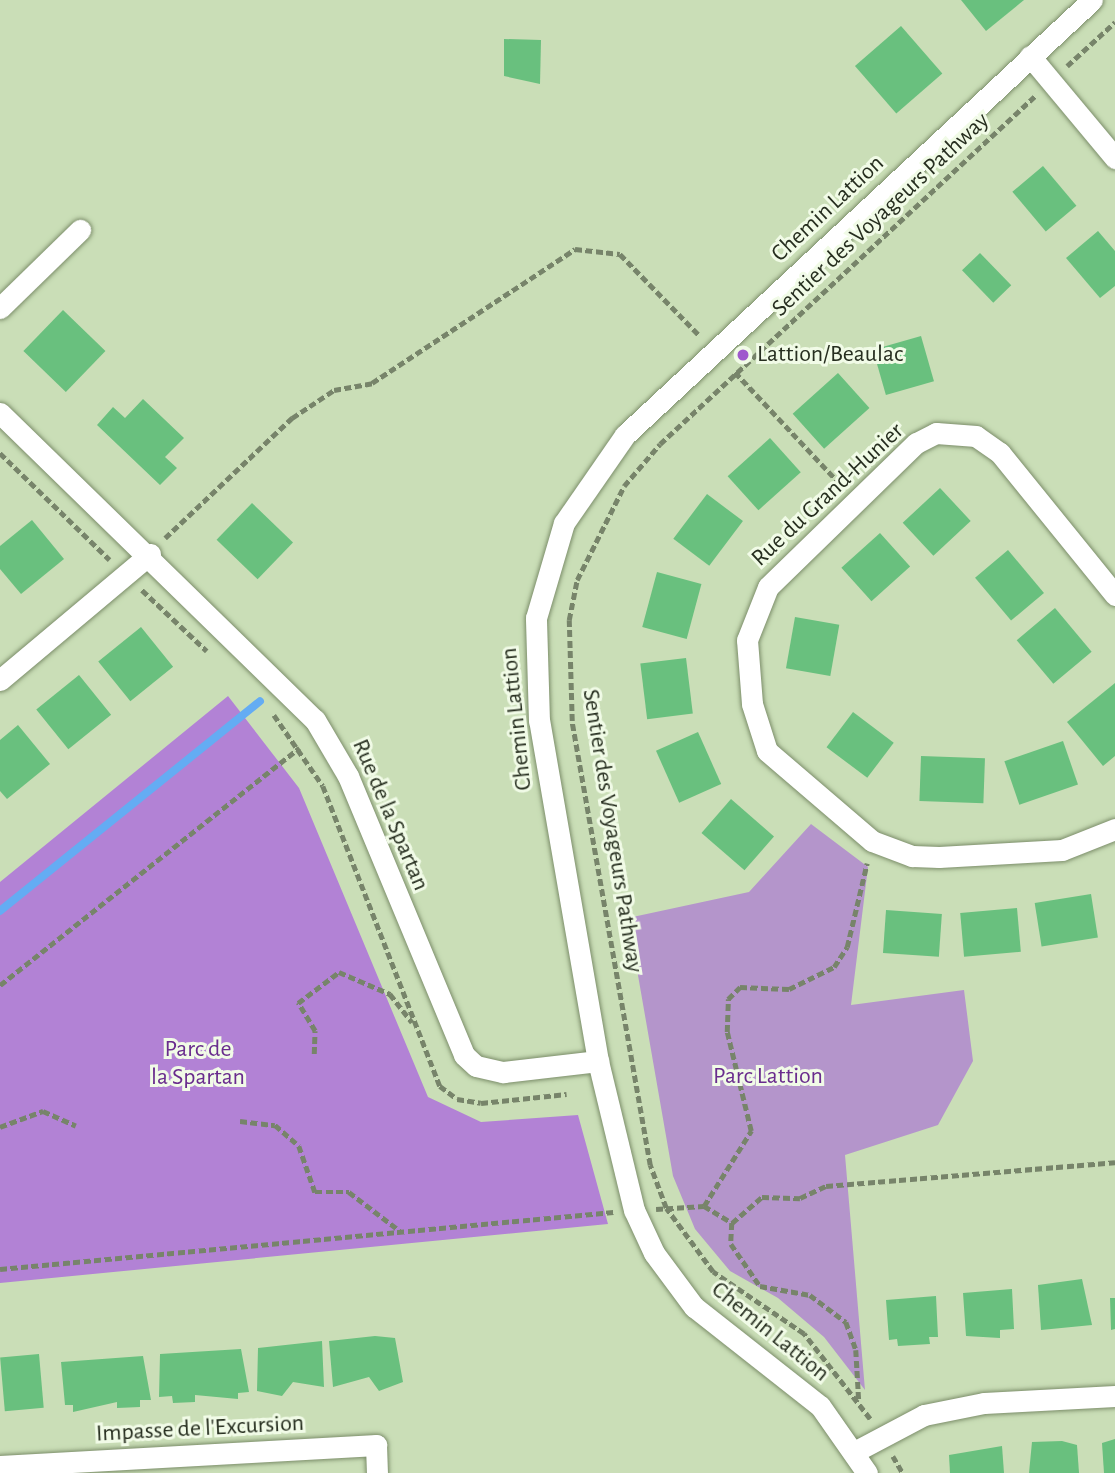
<!DOCTYPE html>
<html>
<head>
<meta charset="utf-8">
<style>
	body { margin:0 }
	#map { position:relative; width:1115px; height:1473px; overflow:hidden; background:#cadeb7; font-family:"Alegreya Sans",sans-serif }
	div>[style] { position:absolute }
	.green>* { inset:0; background:#b495cb }
	.forest>* { inset:0; background:#b282d5 }
	.stream>* { height:8px; margin:-4px; padding:0 4px; transform-origin:4px; border-radius:4px; background:#64acf3 }
	.building>* { inset:0; background:#69c07e; transform-origin:0 0 }
	.path>* { height:4.5px; margin-top:-2.25px; transform-origin:0; background:repeating-linear-gradient(90deg,#77846a 0 7px,transparent 0 10.5px) }
	.roads { filter:drop-shadow(0 0 2px #7c8e6a) drop-shadow(0 0 2px #7c8e6a) }
	.street>* { height:21px; margin:-10.5px; padding:0 10.5px; transform-origin:10.5px; border-radius:10.5px; background:#fff }
	.dots>* { width:19px; height:19px; translate:-50% -50%; box-sizing:border-box; border:4px solid #f1fbe7; border-radius:50% }
	span { translate:-50% -50%; white-space:nowrap; text-align:center; line-height:1.15; -webkit-text-stroke:6px #f1fbe7; paint-order:stroke }
	.street-label { font-size:24px; color:#262e1f }
	.poi-label { font-size:24px; color:#262e1f }
	.left { translate:0 -50%; text-align:left }
	.park-label { font-size:24px; color:#692c8d }
</style>
</head>
<body>
<div id="map">
	<div class="green">
		<i style="clip-path:polygon(811px 824px,868px 867px,851px 1005px,964px 990px,973px 1061px,938px 1125px,845px 1155px,865px 1390px,824px 1337px,778px 1298px,730px 1271px,695px 1229px,673px 1176px,628px 918px,749px 892px)"></i>
	</div>
	<div class="forest">
		<i style="clip-path:polygon(228px 696px,299px 788px,428px 1097px,481px 1122px,578px 1115px,608px 1224px,0 1283px,0 882px)"></i>
	</div>
	<div class="stream">
		<i style="left:0;top:911px;width:334px;rotate:-38.9deg"></i>
	</div>
	<div class="building">
		<i style="clip-path:polygon(961px 0,1024px 0,986px 31px)"></i>
		<i style="left:901px;top:26px;width:63px;height:61px;rotate:49deg"></i>
		<i style="clip-path:polygon(504px 39px,541px 40px,540px 84px,504px 76px)"></i>
		<i style="left:1043px;top:166px;width:52px;height:40px;rotate:50deg"></i>
		<i style="clip-path:polygon(1098px 231px,1115px 251px,1115px 286px,1100px 298px,1066px 258px)"></i>
		<i style="left:980px;top:253px;width:45px;height:25px;rotate:46deg"></i>
		<i style="left:63px;top:310px;width:59px;height:57px;rotate:44deg"></i>
		<i style="left:921px;top:336px;width:47px;height:50px;rotate:74deg"></i>
		<i style="left:838px;top:373px;width:47px;height:61px;rotate:48deg"></i>
		<i style="clip-path:polygon(143px 399px,184px 438px,165px 457px,177px 468px,160px 485px,97px 425px,113px 407px,125px 418px)"></i>
		<i style="left:770px;top:438px;width:46px;height:57px;rotate:48deg"></i>
		<i style="left:940px;top:488px;width:45px;height:51px;rotate:47deg"></i>
		<i style="left:707px;top:494px;width:45px;height:56px;rotate:37deg"></i>
		<i style="left:252px;top:503px;width:57px;height:51px;rotate:44deg"></i>
		<i style="clip-path:polygon(32px 520px,64px 559px,21px 594px,0 569px,0 546px)"></i>
		<i style="left:880px;top:533px;width:45px;height:52px;rotate:48deg"></i>
		<i style="left:1008px;top:550px;width:56px;height:43px;rotate:50deg"></i>
		<i style="left:657px;top:572px;width:46px;height:57px;rotate:15deg"></i>
		<i style="left:1055px;top:608px;width:57px;height:50px;rotate:50deg"></i>
		<i style="left:795px;top:617px;width:45px;height:52px;rotate:10deg"></i>
		<i style="left:141px;top:627px;width:51px;height:55px;rotate:51deg"></i>
		<i style="left:686px;top:658px;width:56px;height:46px;rotate:83deg"></i>
		<i style="left:79px;top:675px;width:51px;height:55px;rotate:51deg"></i>
		<i style="clip-path:polygon(1115px 683px,1115px 756px,1103px 766px,1067px 722px)"></i>
		<i style="left:853px;top:712px;width:51px;height:44px;rotate:37deg"></i>
		<i style="clip-path:polygon(18px 725px,50px 764px,7px 799px,0 791px,0 740px)"></i>
		<i style="left:698px;top:732px;width:57px;height:46px;rotate:66deg"></i>
		<i style="left:1063px;top:741px;width:46px;height:62px;rotate:71deg"></i>
		<i style="left:921px;top:756px;width:64px;height:45px;rotate:2deg"></i>
		<i style="left:731px;top:799px;width:57px;height:45px;rotate:41deg"></i>
		<i style="left:1091px;top:894px;width:44px;height:57px;rotate:81deg"></i>
		<i style="left:1017px;top:908px;width:44px;height:57px;rotate:85deg"></i>
		<i style="left:886px;top:910px;width:56px;height:43px;rotate:4deg"></i>
		<i style="clip-path:polygon(1082px 1279px,1092px 1325px,1041px 1330px,1038px 1285px)"></i>
		<i style="clip-path:polygon(1012px 1289px,1014px 1329px,1000px 1330px,1000px 1338px,966px 1336px,963px 1293px)"></i>
		<i style="clip-path:polygon(936px 1296px,938px 1337px,929px 1337px,930px 1344px,898px 1346px,897px 1339px,889px 1340px,886px 1300px)"></i>
		<i style="clip-path:polygon(1110px 1298px,1115px 1298px,1115px 1329px,1111px 1330px)"></i>
		<i style="clip-path:polygon(375px 1336px,395px 1338px,403px 1382px,379px 1391px,369px 1377px,333px 1387px,329px 1341px)"></i>
		<i style="clip-path:polygon(322px 1341px,324px 1387px,293px 1382px,282px 1396px,257px 1391px,258px 1348px)"></i>
		<i style="clip-path:polygon(241px 1349px,249px 1392px,238px 1393px,238px 1399px,195px 1395px,195px 1402px,173px 1403px,172px 1396px,159px 1397px,160px 1354px)"></i>
		<i style="left:39px;top:1354px;width:54px;height:39px;rotate:85deg"></i>
		<i style="clip-path:polygon(143px 1356px,151px 1400px,140px 1400px,140px 1407px,117px 1408px,117px 1402px,73px 1412px,73px 1405px,65px 1405px,61px 1362px)"></i>
		<i style="clip-path:polygon(1115px 1439px,1115px 1473px,1104px 1473px,1102px 1443px)"></i>
		<i style="clip-path:polygon(1062px 1441px,1077px 1445px,1079px 1473px,1029px 1473px,1032px 1442px)"></i>
		<i style="clip-path:polygon(1002px 1446px,1004px 1473px,950px 1473px,949px 1455px)"></i>
	</div>
	<div class="path">
		<i style="left:1067px;top:66px;width:65px;rotate:-42.5deg"></i>
		<i style="left:735px;top:372px;width:156px;rotate:46.8deg"></i>
		<i style="left:0;top:453px;width:153px;rotate:44.2deg"></i>
		<i style="left:165px;top:538px;width:175px;rotate:-43.4deg"></i>
		<i style="left:292px;top:418px;width:50px;rotate:-33.7deg"></i>
		<i style="left:334px;top:390px;width:39px;rotate:-10deg"></i>
		<i style="left:372px;top:383px;width:243px;rotate:-33.4deg"></i>
		<i style="left:575px;top:249px;width:45px;rotate:6.3deg"></i>
		<i style="left:620px;top:254px;width:115px;rotate:45.7deg"></i>
		<i style="left:142px;top:590px;width:89px;rotate:43.2deg"></i>
		<i style="left:274px;top:715px;width:86px;rotate:55.4deg"></i>
		<i style="left:323px;top:786px;width:322px;rotate:68.7deg"></i>
		<i style="left:440px;top:1086px;width:21px;rotate:37deg"></i>
		<i style="left:457px;top:1099px;width:24px;rotate:9deg"></i>
		<i style="left:481px;top:1103px;width:86px;rotate:-6deg"></i>
		<i style="left:0;top:985px;width:382px;rotate:-38.4deg"></i>
		<i style="left:314px;top:1054px;width:23px;rotate:-88deg"></i>
		<i style="left:315px;top:1031px;width:33px;rotate:-121deg"></i>
		<i style="left:298px;top:1003px;width:51px;rotate:-37.1deg"></i>
		<i style="left:339px;top:972px;width:56px;rotate:23.3deg"></i>
		<i style="left:390px;top:994px;width:36px;rotate:52deg"></i>
		<i style="left:240px;top:1121px;width:35px;rotate:7deg"></i>
		<i style="left:275px;top:1125px;width:32px;rotate:41deg"></i>
		<i style="left:299px;top:1146px;width:49px;rotate:70.8deg"></i>
		<i style="left:315px;top:1192px;width:34px"></i>
		<i style="left:349px;top:1192px;width:64px;rotate:37.4deg"></i>
		<i style="left:0;top:1127px;width:46px;rotate:-20.4deg"></i>
		<i style="left:43px;top:1111px;width:36px;rotate:24deg"></i>
		<i style="left:704px;top:1206px;width:89px;rotate:-57.9deg"></i>
		<i style="left:751px;top:1131px;width:102px;rotate:-103.6deg"></i>
		<i style="left:727px;top:1032px;width:33px;rotate:-88deg"></i>
		<i style="left:728px;top:999px;width:17px;rotate:-45deg"></i>
		<i style="left:740px;top:987px;width:49px;rotate:2.3deg"></i>
		<i style="left:789px;top:989px;width:50px;rotate:-26.1deg"></i>
		<i style="left:834px;top:967px;width:24px;rotate:-57deg"></i>
		<i style="left:847px;top:947px;width:86px;rotate:-76.6deg"></i>
		<i style="left:656px;top:1209px;width:48px;rotate:-3.6deg"></i>
		<i style="left:704px;top:1206px;width:33px;rotate:31deg"></i>
		<i style="left:732px;top:1223px;width:40px;rotate:-41deg"></i>
		<i style="left:762px;top:1197px;width:38px;rotate:2deg"></i>
		<i style="left:800px;top:1198px;width:29px;rotate:-25deg"></i>
		<i style="left:826px;top:1186px;width:290px;rotate:-4.7deg"></i>
		<i style="left:732px;top:1223px;width:21px;rotate:93deg"></i>
		<i style="left:731px;top:1244px;width:51px;rotate:55.4deg"></i>
		<i style="left:760px;top:1286px;width:51px;rotate:10.2deg"></i>
		<i style="left:810px;top:1295px;width:45px;rotate:36.9deg"></i>
		<i style="left:846px;top:1322px;width:30px;rotate:70deg"></i>
		<i style="left:856px;top:1350px;width:52px;rotate:86.7deg"></i>
		<i style="left:0;top:1269px;width:616px;rotate:-5.31deg"></i>
		<i style="left:870px;top:1419px;width:108px;rotate:-127.8deg"></i>
		<i style="left:804px;top:1334px;width:110px;rotate:-145.7deg"></i>
		<i style="left:713px;top:1272px;width:79px;rotate:-126.3deg"></i>
		<i style="left:666px;top:1208px;width:46px;rotate:-110.4deg"></i>
		<i style="left:650px;top:1165px;width:451px;rotate:-100deg"></i>
		<i style="left:572px;top:721px;width:101px;rotate:-91.7deg"></i>
		<i style="left:569px;top:620px;width:41px;rotate:-78.7deg"></i>
		<i style="left:577px;top:580px;width:105px;rotate:-63.4deg"></i>
		<i style="left:624px;top:486px;width:55px;rotate:-49.4deg"></i>
		<i style="left:660px;top:444px;width:512px;rotate:-42.86deg"></i>
		<i style="left:893px;top:1456px;width:20px;rotate:60deg"></i>
	</div>
	<div class="roads">
		<div class="street">
			<i style="left:1030px;top:56px;width:133px;rotate:50.2deg"></i>
			<i style="left:0;top:308px;width:112px;rotate:-44.3deg"></i>
			<i style="left:0;top:413px;width:440px;rotate:44.3deg"></i>
			<i style="left:315px;top:720px;width:65px;rotate:59.5deg"></i>
			<i style="left:348px;top:776px;width:302px;rotate:67.4deg"></i>
			<i style="left:464px;top:1055px;width:16px;rotate:43deg"></i>
			<i style="left:476px;top:1066px;width:28px;rotate:13deg"></i>
			<i style="left:503px;top:1072px;width:96px;rotate:-6.6deg"></i>
			<i style="left:1115px;top:595px;width:183px;rotate:-129deg"></i>
			<i style="left:1000px;top:453px;width:29px;rotate:-145deg"></i>
			<i style="left:976px;top:436px;width:40px;rotate:-175.7deg"></i>
			<i style="left:936px;top:433px;width:22px;rotate:153deg"></i>
			<i style="left:916px;top:443px;width:206px;rotate:135.8deg"></i>
			<i style="left:768px;top:587px;width:57px;rotate:111.6deg"></i>
			<i style="left:747px;top:640px;width:64px;rotate:85.5deg"></i>
			<i style="left:752px;top:704px;width:49px;rotate:72.3deg"></i>
			<i style="left:767px;top:751px;width:138px;rotate:40.6deg"></i>
			<i style="left:872px;top:841px;width:43px;rotate:20.6deg"></i>
			<i style="left:912px;top:856px;width:27px;rotate:2deg"></i>
			<i style="left:939px;top:857px;width:123px;rotate:-3.3deg"></i>
			<i style="left:1062px;top:850px;width:57px;rotate:-21.6deg"></i>
			<i style="left:0;top:680px;width:196px;rotate:-40deg"></i>
			<i style="left:856px;top:1451px;width:77px;rotate:-27.9deg"></i>
			<i style="left:924px;top:1415px;width:61px;rotate:-11.3deg"></i>
			<i style="left:984px;top:1403px;width:131px;rotate:-3.1deg"></i>
			<i style="left:0;top:1466px;width:377px;rotate:-3.2deg"></i>
			<i style="left:376px;top:1445px;width:28px;rotate:88deg"></i>
			<i style="left:867px;top:1473px;width:82px;rotate:-125deg"></i>
			<i style="left:820px;top:1406px;width:160px;rotate:-141.8deg"></i>
			<i style="left:694px;top:1307px;width:67px;rotate:-126.5deg"></i>
			<i style="left:654px;top:1253px;width:47px;rotate:-114.9deg"></i>
			<i style="left:634px;top:1210px;width:153px;rotate:-103.6deg"></i>
			<i style="left:598px;top:1061px;width:345px;rotate:-99.8deg"></i>
			<i style="left:539px;top:721px;width:103px;rotate:-91.7deg"></i>
			<i style="left:536px;top:618px;width:99px;rotate:-73.6deg"></i>
			<i style="left:564px;top:523px;width:107px;rotate:-55.3deg"></i>
			<i style="left:625px;top:435px;width:638px;rotate:-42.97deg"></i>
		</div>
	</div>
	<div class="dots">
		<i style="left:743px;top:355px;background:#9f59cd"></i>
	</div>
	<div class="street-label">
		<span style="left:828px;top:209px;rotate:-43deg">Chemin Lattion</span>
		<span style="left:881px;top:215px;rotate:-43deg">Sentier des Voyageurs Pathway</span>
		<span style="left:828px;top:495px;rotate:-43deg">Rue du Grand-Hunier</span>
		<span style="left:517px;top:719px;rotate:-96deg">Chemin Lattion</span>
		<span style="left:390px;top:815px;rotate:67deg">Rue de la Spartan</span>
		<span style="left:612px;top:831px;rotate:81deg">Sentier des Voyageurs Pathway</span>
		<span style="left:770px;top:1332px;rotate:39deg">Chemin Lattion</span>
		<span style="left:200px;top:1429px;rotate:-3deg">Impasse de l'Excursion</span>
	</div>
	<div class="poi-label">
		<span class="left" style="left:757px;top:355px">Lattion/Beaulac</span>
	</div>
	<div class="park-label">
		<span style="left:198px;top:1064px">Parc de<br>la Spartan</span>
		<span style="left:768px;top:1077px">Parc Lattion</span>
	</div>
</div>
</body>
</html>
